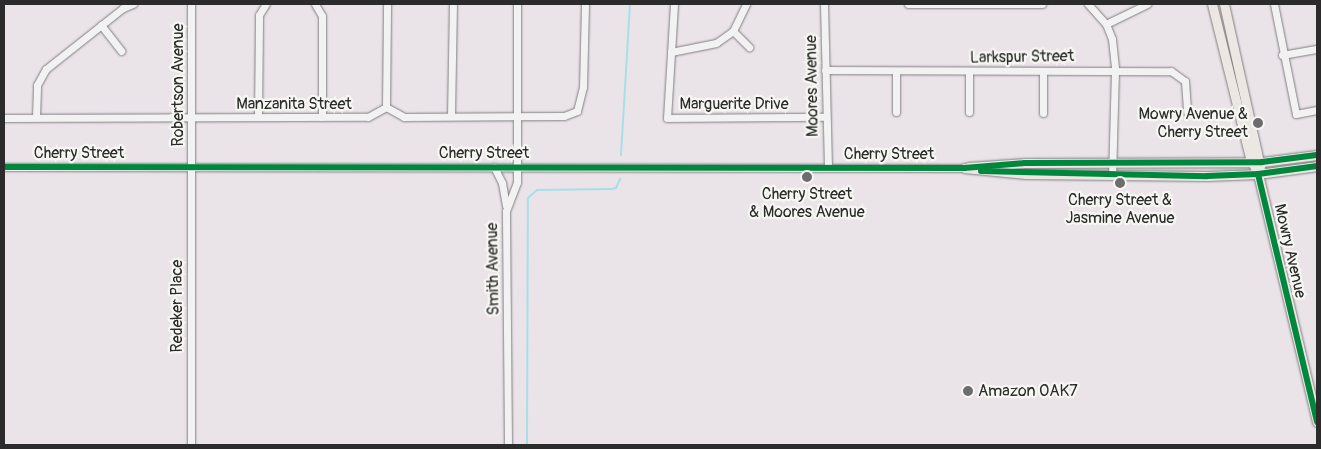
<!DOCTYPE html>
<html>
<head>
<meta charset="utf-8">
<style>
	body { margin:0 }
	#map { position:relative; width:1321px; height:449px; overflow:hidden; background:#eae4e9; font-family:Pangolin,sans-serif }
	div>[style] { position:absolute }
	.stream>* { height:2px; margin:-1px; padding:0 1px; transform-origin:1px; border-radius:1px; background:#a8dee8 }
	.roads { filter:drop-shadow(0 0 1px #817e80) drop-shadow(0 0 1px #817e80) }
	.minor>* { height:7px; margin:-3.5px; padding:0 3.5px; transform-origin:3.5px; border-radius:3.5px; background:#f3f2f2 }
	.major>* { height:9px; margin:-4.5px; padding:0 4.5px; transform-origin:4.5px; border-radius:4.5px; background:#ece7e2 }
	.cycleway>* { height:6px; margin:-3px; padding:0 3px; transform-origin:3px; border-radius:3px; background:#00873e }
	.dots>* { width:14px; height:14px; translate:-50% -50%; box-sizing:border-box; border:2px solid #f6f6f2; border-radius:50% }
	span { translate:-50% -50%; white-space:nowrap; text-align:center; line-height:1.15; -webkit-text-stroke:4.5px #f6f6f2; paint-order:stroke }
	.street-label { font-size:16px; color:#2b2b2b }
	.poi-label { font-size:16px; color:#2b2b2b }
	.right { translate:-100% -50%; text-align:right }
	.left { translate:0 -50%; text-align:left }
	.frame { position:absolute; inset:0; border:5px solid #2b2b2b; pointer-events:none }
</style>
</head>
<body>
<div id="map">
	<div class="stream">
		<i style="left:621px;top:155px;width:151px;rotate:-86.6deg"></i>
		<i style="left:527px;top:445px;width:247px;rotate:-89.8deg"></i>
		<i style="left:528px;top:198px;width:12px;rotate:-42deg"></i>
		<i style="left:537px;top:190px;width:74px;rotate:-0.8deg"></i>
		<i style="left:611px;top:189px;width:5px;rotate:-11deg"></i>
		<i style="left:616px;top:188px;width:10px;rotate:-66deg"></i>
	</div>
	<div class="roads">
		<div class="minor">
			<i style="left:315px;top:4px;width:14px;rotate:60deg"></i>
			<i style="left:322px;top:16px;width:101px;rotate:90deg"></i>
			<i style="left:674px;top:4px;width:114px;rotate:93.5deg"></i>
			<i style="left:667px;top:118px;width:158px;rotate:-0.4deg"></i>
			<i style="left:824px;top:4px;width:163px;rotate:88.6deg"></i>
			<i style="left:908px;top:4px;width:134px"></i>
			<i style="left:1088px;top:4px;width:27px;rotate:48deg"></i>
			<i style="left:1106px;top:24px;width:16px;rotate:68deg"></i>
			<i style="left:1112px;top:39px;width:31px;rotate:84deg"></i>
			<i style="left:1115px;top:70px;width:105px;rotate:91.6deg"></i>
			<i style="left:1274px;top:4px;width:112px;rotate:78.7deg"></i>
			<i style="left:1296px;top:114px;width:21px;rotate:-11deg"></i>
			<i style="left:1106px;top:24px;width:46px;rotate:-26deg"></i>
			<i style="left:101px;top:25px;width:33px;rotate:52deg"></i>
			<i style="left:733px;top:31px;width:23px;rotate:45deg"></i>
			<i style="left:671px;top:52px;width:46px;rotate:-11.3deg"></i>
			<i style="left:716px;top:43px;width:21px;rotate:-35deg"></i>
			<i style="left:733px;top:31px;width:30px;rotate:-64deg"></i>
			<i style="left:1282px;top:55px;width:36px;rotate:-10deg"></i>
			<i style="left:825px;top:70px;width:346px;rotate:0.2deg"></i>
			<i style="left:1171px;top:71px;width:17px;rotate:36deg"></i>
			<i style="left:1185px;top:81px;width:31px;rotate:86deg"></i>
			<i style="left:896px;top:71px;width:41px;rotate:90deg"></i>
			<i style="left:1043px;top:71px;width:42px;rotate:90deg"></i>
			<i style="left:386px;top:107px;width:103px;rotate:-89.4deg"></i>
			<i style="left:969px;top:112px;width:41px;rotate:-90deg"></i>
			<i style="left:451px;top:116px;width:112px;rotate:-89deg"></i>
			<i style="left:36px;top:117px;width:32px;rotate:-88deg"></i>
			<i style="left:37px;top:85px;width:18px;rotate:-61deg"></i>
			<i style="left:46px;top:69px;width:98px;rotate:-38.4deg"></i>
			<i style="left:123px;top:8px;width:11px;rotate:-22deg"></i>
			<i style="left:258px;top:117px;width:102px;rotate:-89.4deg"></i>
			<i style="left:259px;top:15px;width:13px;rotate:-58deg"></i>
			<i style="left:4px;top:118px;width:364px;rotate:-0.2deg"></i>
			<i style="left:368px;top:117px;width:21px;rotate:-29deg"></i>
			<i style="left:386px;top:107px;width:21px;rotate:29deg"></i>
			<i style="left:404px;top:117px;width:160px;rotate:-0.4deg"></i>
			<i style="left:564px;top:116px;width:14px;rotate:-21deg"></i>
			<i style="left:577px;top:111px;width:25px;rotate:-76deg"></i>
			<i style="left:583px;top:87px;width:83px;rotate:-88.6deg"></i>
			<i style="left:4px;top:167px;width:960px;rotate:0.06deg"></i>
			<i style="left:494px;top:167px;width:18px;rotate:63deg"></i>
			<i style="left:502px;top:183px;width:23px;rotate:80deg"></i>
			<i style="left:191px;top:445px;width:441px;rotate:-90deg"></i>
			<i style="left:508px;top:445px;width:234px;rotate:-90.5deg"></i>
			<i style="left:506px;top:211px;width:31px;rotate:-69deg"></i>
			<i style="left:517px;top:182px;width:178px;rotate:-90deg"></i>
		</div>
		<div class="major">
			<i style="left:1212px;top:4px;width:159px;rotate:76.1deg"></i>
			<i style="left:1250px;top:158px;width:18px;rotate:63deg"></i>
			<i style="left:1258px;top:174px;width:255px;rotate:76.6deg"></i>
			<i style="left:1224px;top:4px;width:167px;rotate:77.5deg"></i>
			<i style="left:968px;top:167px;width:57px;rotate:-4deg"></i>
			<i style="left:1025px;top:163px;width:237px;rotate:-0.2deg"></i>
			<i style="left:1262px;top:162px;width:55px;rotate:-7.3deg"></i>
			<i style="left:964px;top:168px;width:62px;rotate:5.5deg"></i>
			<i style="left:1026px;top:174px;width:181px;rotate:0.6deg"></i>
			<i style="left:1207px;top:176px;width:51px;rotate:-2.2deg"></i>
			<i style="left:1258px;top:174px;width:60px;rotate:-7.7deg"></i>
		</div>
	</div>
	<div class="cycleway">
		<i style="left:4px;top:167px;width:960px;rotate:0.06deg"></i>
		<i style="left:964px;top:168px;width:61px;rotate:-4.7deg"></i>
		<i style="left:1025px;top:163px;width:237px;rotate:-0.2deg"></i>
		<i style="left:1262px;top:162px;width:55px;rotate:-7.3deg"></i>
		<i style="left:981px;top:171px;width:226px;rotate:1.3deg"></i>
		<i style="left:1207px;top:176px;width:51px;rotate:-2.2deg"></i>
		<i style="left:1258px;top:174px;width:60px;rotate:-7.7deg"></i>
		<i style="left:1258px;top:174px;width:255px;rotate:76.6deg"></i>
	</div>
	<div class="dots">
		<i style="left:1258px;top:123px;background:#6e6c6e"></i>
		<i style="left:807px;top:177px;background:#6e6c6e"></i>
		<i style="left:1120px;top:183px;background:#6e6c6e"></i>
		<i style="left:968px;top:391px;background:#6e6c6e"></i>
	</div>
	<div class="street-label">
		<span style="left:1022px;top:57px;rotate:-1deg">Larkspur Street</span>
		<span style="left:178px;top:85px;rotate:-90deg">Robertson Avenue</span>
		<span style="left:812px;top:86px;rotate:-91deg">Moores Avenue</span>
		<span style="left:294px;top:104px">Manzanita Street</span>
		<span style="left:734px;top:104px">Marguerite Drive</span>
		<span style="left:79px;top:153px">Cherry Street</span>
		<span style="left:484px;top:153px">Cherry Street</span>
		<span style="left:889px;top:154px">Cherry Street</span>
		<span style="left:1290px;top:251px;rotate:77deg">Mowry Avenue</span>
		<span style="left:493px;top:269px;rotate:-91deg">Smith Avenue</span>
		<span style="left:177px;top:306px;rotate:-90deg">Redeker Place</span>
	</div>
	<div class="poi-label">
		<span class="right" style="left:1248px;top:123px">Mowry Avenue &amp;<br>Cherry Street</span>
		<span style="left:807px;top:203px">Cherry Street<br>&amp; Moores Avenue</span>
		<span style="left:1120px;top:209px">Cherry Street &amp;<br>Jasmine Avenue</span>
		<span class="left" style="left:978px;top:391px">Amazon OAK7</span>
	</div>
	<div class="frame"></div>
</div>
</body>
</html>
